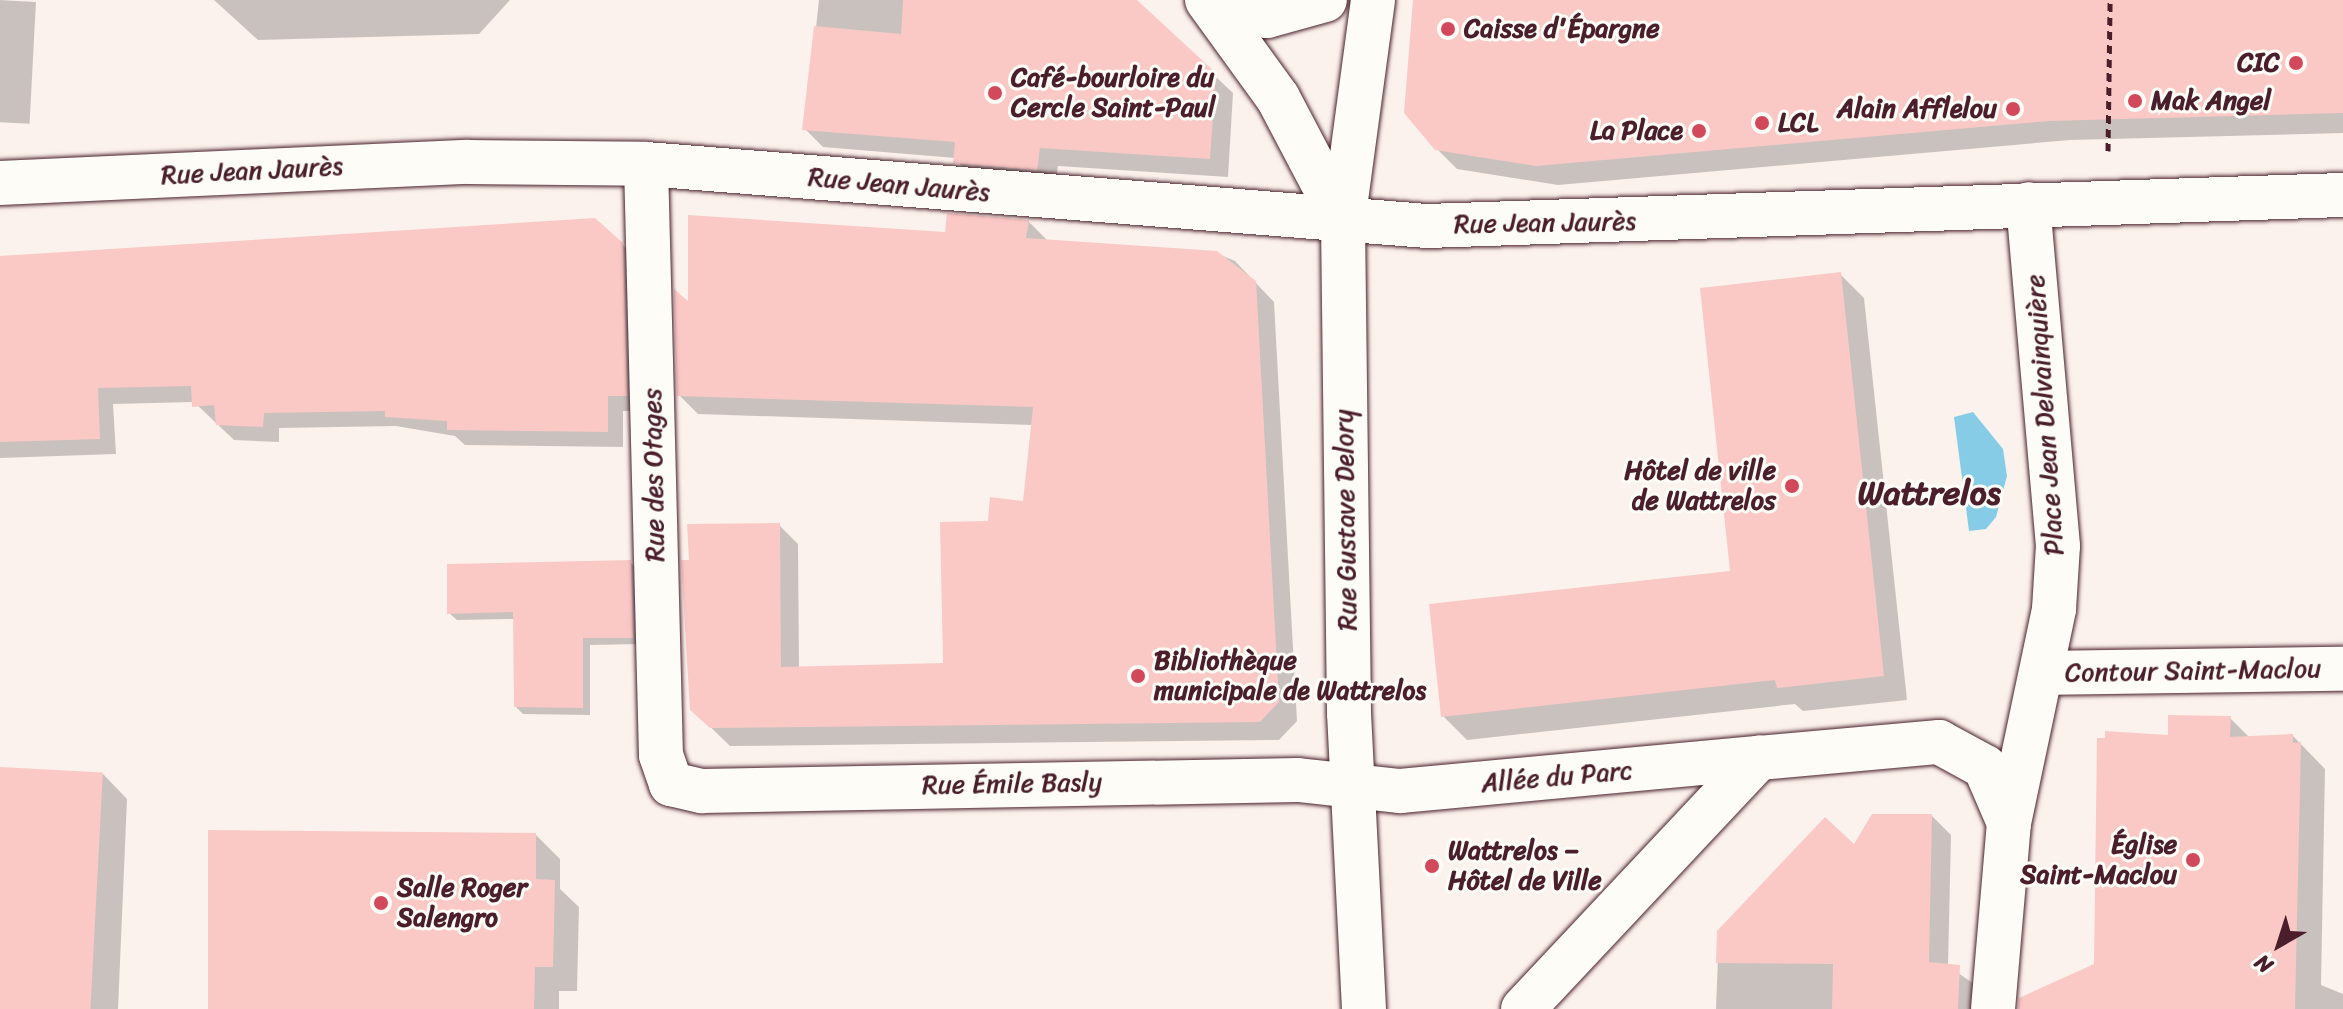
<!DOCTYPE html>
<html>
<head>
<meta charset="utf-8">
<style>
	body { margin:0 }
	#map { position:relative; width:2343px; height:1009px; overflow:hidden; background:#fcf2ed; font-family:Sriracha,sans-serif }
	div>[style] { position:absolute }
	.water>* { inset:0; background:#86cce7 }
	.shadow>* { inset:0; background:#0003; transform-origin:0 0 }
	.building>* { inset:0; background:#fac9c5; transform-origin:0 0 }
	.path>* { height:5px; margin-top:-2.5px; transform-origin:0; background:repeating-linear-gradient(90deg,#4a1f2b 0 8px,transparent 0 14px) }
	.roads { filter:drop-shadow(0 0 2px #4a1f2b) drop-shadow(0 0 2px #4a1f2b) }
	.minor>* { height:44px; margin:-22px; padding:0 22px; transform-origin:22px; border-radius:22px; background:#fdfcf7 }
	.tertiary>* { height:44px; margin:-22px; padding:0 22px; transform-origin:22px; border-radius:22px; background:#fdfcf7 }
	.secondary>* { height:44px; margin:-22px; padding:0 22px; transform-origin:22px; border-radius:22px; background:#fdfcf7 }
	.dots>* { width:22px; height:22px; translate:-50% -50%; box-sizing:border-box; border:4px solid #fdfcf7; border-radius:50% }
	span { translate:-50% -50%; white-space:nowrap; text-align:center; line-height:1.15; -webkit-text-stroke:6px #fdfcf7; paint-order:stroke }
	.poi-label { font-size:26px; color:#4a1f2b; font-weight:700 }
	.left { translate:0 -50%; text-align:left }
	.right { translate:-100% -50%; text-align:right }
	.street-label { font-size:26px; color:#4a1f2b }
	.district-label { font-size:34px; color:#4a1f2b; font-weight:700 }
	.north { position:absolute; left:2239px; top:905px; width:80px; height:80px; -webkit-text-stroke:6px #fdfcf7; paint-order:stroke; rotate:219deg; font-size:22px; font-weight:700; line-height:32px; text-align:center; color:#4a1f2b }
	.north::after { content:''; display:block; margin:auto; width:28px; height:36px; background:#4a1f2b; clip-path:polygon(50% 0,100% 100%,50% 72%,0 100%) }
</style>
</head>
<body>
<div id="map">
	<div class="water">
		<i style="clip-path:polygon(1973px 412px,2003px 449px,2007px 476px,1996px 517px,1986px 529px,1969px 531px,1954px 417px)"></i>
	</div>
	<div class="shadow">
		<i style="left:0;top:0;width:36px;height:122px;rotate:3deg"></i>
		<i style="clip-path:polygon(214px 0,510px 0,479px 34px,258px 40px)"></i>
		<i style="clip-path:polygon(819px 0,1134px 0,1233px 93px,1228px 177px,1058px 166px,1055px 188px,973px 181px,955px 158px,823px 147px,805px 129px)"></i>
		<i style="clip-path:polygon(1415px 0,2343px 0,2343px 133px,2070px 140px,1558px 185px,1457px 169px,1436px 148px)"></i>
		<i style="clip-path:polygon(1028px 221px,1047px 240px,1216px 253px,1235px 261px,1274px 302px,1297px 721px,1279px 740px,730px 746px,692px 709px,691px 562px,779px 525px,798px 544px,799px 669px,945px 665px,990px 523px,1025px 503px,1033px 425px,698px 414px,679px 395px,690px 306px,947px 234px)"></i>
		<i style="clip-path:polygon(622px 244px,638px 261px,642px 411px,623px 411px,623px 447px,465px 445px,455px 436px,396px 426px,279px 428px,279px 442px,234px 440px,194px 402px,113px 404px,116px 454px,0 458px,0 256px)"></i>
		<i style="clip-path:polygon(1840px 274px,1864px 298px,1907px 700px,1803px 711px,1795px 704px,1467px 740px,1443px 716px,1732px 573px)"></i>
		<i style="clip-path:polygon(630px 562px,638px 570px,640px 644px,590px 645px,590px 715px,523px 714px,516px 707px,515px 619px,457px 620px,449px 613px)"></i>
		<i style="clip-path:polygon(2230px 718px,2250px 738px,2293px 736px,2325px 769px,2321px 985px,2343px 994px,2343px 1009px,2019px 1009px,2096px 965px,2170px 737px)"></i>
		<i style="clip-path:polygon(0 769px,103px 774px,127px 799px,118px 1009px,0 1009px)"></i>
		<i style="clip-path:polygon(1932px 816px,1951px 835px,1948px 966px,1977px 986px,1976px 1009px,1716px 1009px,1719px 932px,1854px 847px)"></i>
		<i style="clip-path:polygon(536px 835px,560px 859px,560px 889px,579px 907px,577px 991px,559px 991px,559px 1009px,210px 1009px)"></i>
	</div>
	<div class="building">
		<i style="clip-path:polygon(903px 0,1137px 0,1216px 73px,1210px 159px,1040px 148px,1037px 170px,953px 163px,955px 142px,802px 130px,814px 26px,901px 34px)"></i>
		<i style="clip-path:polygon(1413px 0,2343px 0,2343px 113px,2049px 121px,1536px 166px,1435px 150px,1404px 113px)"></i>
		<i style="clip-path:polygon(947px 213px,1029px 220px,1026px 238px,1217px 251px,1256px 281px,1279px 702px,1260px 722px,710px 728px,690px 710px,681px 560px,689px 560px,687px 524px,780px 523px,781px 667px,943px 663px,940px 522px,988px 521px,990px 497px,1023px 501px,1033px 407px,677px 396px,674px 289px,688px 301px,688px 215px,945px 232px)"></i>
		<i style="clip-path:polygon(595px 218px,623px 243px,627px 396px,608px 396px,608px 432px,447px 430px,447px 421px,385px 417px,385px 411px,264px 413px,263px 427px,216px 425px,214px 405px,192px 407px,191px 386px,98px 388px,100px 439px,0 442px,0 256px)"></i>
		<i style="clip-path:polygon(1841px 272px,1884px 676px,1777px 688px,1775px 680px,1441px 717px,1429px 604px,1730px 571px,1700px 288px)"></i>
		<i style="clip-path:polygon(631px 560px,633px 638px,583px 638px,583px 708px,514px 707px,513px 612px,447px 614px,447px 564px)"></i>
		<i style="clip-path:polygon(2168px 715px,2231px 716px,2230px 737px,2293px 734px,2293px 743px,2301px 742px,2295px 1009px,2018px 1009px,2019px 998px,2094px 964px,2097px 738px,2105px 738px,2105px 731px,2168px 735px)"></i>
		<i style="left:0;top:767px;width:103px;height:242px;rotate:3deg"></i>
		<i style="clip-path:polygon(1872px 814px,1932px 814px,1929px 962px,1960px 965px,1958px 1009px,1832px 1009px,1833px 964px,1716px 963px,1717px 931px,1825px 817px,1854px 844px)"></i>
		<i style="clip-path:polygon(208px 830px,536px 833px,536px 879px,555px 880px,554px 926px,553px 967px,535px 967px,534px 1009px,208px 1009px)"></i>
	</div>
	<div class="path">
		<i style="left:2108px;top:151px;width:151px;rotate:-89.2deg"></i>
	</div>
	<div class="roads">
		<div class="minor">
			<i style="left:1207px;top:0;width:121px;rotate:54.1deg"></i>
			<i style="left:1278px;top:98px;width:140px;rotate:62.3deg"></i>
			<i style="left:1343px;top:222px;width:491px;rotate:89.3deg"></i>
			<i style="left:1349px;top:713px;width:296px;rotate:87.1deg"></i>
			<i style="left:1220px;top:0;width:50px;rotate:18.8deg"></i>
			<i style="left:1267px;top:16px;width:60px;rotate:-15.4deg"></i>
			<i style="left:646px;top:164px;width:591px;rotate:88.55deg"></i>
			<i style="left:661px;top:755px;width:31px;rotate:71deg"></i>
			<i style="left:671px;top:784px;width:32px;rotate:13deg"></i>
			<i style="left:702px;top:791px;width:596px;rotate:-1.06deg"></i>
			<i style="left:1298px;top:780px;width:103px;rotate:6.2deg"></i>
			<i style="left:1400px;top:791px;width:361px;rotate:-5.3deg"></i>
			<i style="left:2042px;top:673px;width:301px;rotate:-0.8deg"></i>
			<i style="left:1523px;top:1009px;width:345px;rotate:-46.8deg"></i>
			<i style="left:1759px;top:758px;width:181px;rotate:-5.1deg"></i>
			<i style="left:1939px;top:742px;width:52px;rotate:28.5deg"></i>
			<i style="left:1985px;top:767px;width:61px;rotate:66.8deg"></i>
			<i style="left:1993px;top:1009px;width:187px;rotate:-85.1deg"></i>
			<i style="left:2009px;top:823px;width:219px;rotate:-78.1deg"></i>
			<i style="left:2054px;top:609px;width:63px;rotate:-86.4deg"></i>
			<i style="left:2058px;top:546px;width:343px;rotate:-95deg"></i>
		</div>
		<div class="tertiary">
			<i style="left:1343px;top:222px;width:224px;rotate:-82.3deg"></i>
		</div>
		<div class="secondary">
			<i style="left:0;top:183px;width:468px;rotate:-2.6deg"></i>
			<i style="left:468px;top:162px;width:178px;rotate:0.6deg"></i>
			<i style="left:646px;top:164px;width:783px;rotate:4.54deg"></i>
			<i style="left:1427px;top:226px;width:917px;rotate:-1.94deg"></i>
		</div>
	</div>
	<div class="dots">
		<i style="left:1448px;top:29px;background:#d1495b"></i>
		<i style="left:2296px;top:63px;background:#d1495b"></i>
		<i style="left:995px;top:93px;background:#d1495b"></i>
		<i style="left:2135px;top:101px;background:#d1495b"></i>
		<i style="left:2013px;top:109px;background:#d1495b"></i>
		<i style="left:1762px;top:123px;background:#d1495b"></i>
		<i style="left:1699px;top:131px;background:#d1495b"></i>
		<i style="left:1792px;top:486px;background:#d1495b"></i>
		<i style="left:1138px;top:676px;background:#d1495b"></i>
		<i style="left:2193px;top:860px;background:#d1495b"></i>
		<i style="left:1432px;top:866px;background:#d1495b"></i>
		<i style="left:381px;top:903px;background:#d1495b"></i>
	</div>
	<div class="poi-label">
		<span class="left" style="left:1464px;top:29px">Caisse d'Épargne</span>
		<span class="right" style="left:2280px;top:63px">CIC</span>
		<span class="left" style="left:1011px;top:93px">Café-bourloire du<br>Cercle Saint-Paul</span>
		<span class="left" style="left:2151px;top:101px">Mak Angel</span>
		<span class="right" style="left:1997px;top:109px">Alain Afflelou</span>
		<span class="left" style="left:1778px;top:123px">LCL</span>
		<span class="right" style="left:1683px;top:131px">La Place</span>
		<span class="right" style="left:1776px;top:486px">Hôtel de ville<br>de Wattrelos</span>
		<span class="left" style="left:1154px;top:676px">Bibliothèque<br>municipale de Wattrelos</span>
		<span class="right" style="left:2177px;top:860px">Église<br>Saint-Maclou</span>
		<span class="left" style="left:1448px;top:866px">Wattrelos –<br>Hôtel de Ville</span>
		<span class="left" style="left:397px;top:903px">Salle Roger<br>Salengro</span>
	</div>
	<div class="street-label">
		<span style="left:252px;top:171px;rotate:-3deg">Rue Jean Jaurès</span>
		<span style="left:899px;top:185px;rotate:5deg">Rue Jean Jaurès</span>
		<span style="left:1545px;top:223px;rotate:-1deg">Rue Jean Jaurès</span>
		<span style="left:2045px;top:415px;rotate:-94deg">Place Jean Delvainquière</span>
		<span style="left:654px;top:475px;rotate:-91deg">Rue des Otages</span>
		<span style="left:1346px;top:520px;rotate:-91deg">Rue Gustave Delory</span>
		<span style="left:2193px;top:671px;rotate:-1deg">Contour Saint-Maclou</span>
		<span style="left:1557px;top:777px;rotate:-5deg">Allée du Parc</span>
		<span style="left:1012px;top:784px;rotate:-1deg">Rue Émile Basly</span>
	</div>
	<div class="district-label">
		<span style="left:1929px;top:494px">Wattrelos</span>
	</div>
	<div class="north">N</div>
</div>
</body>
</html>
